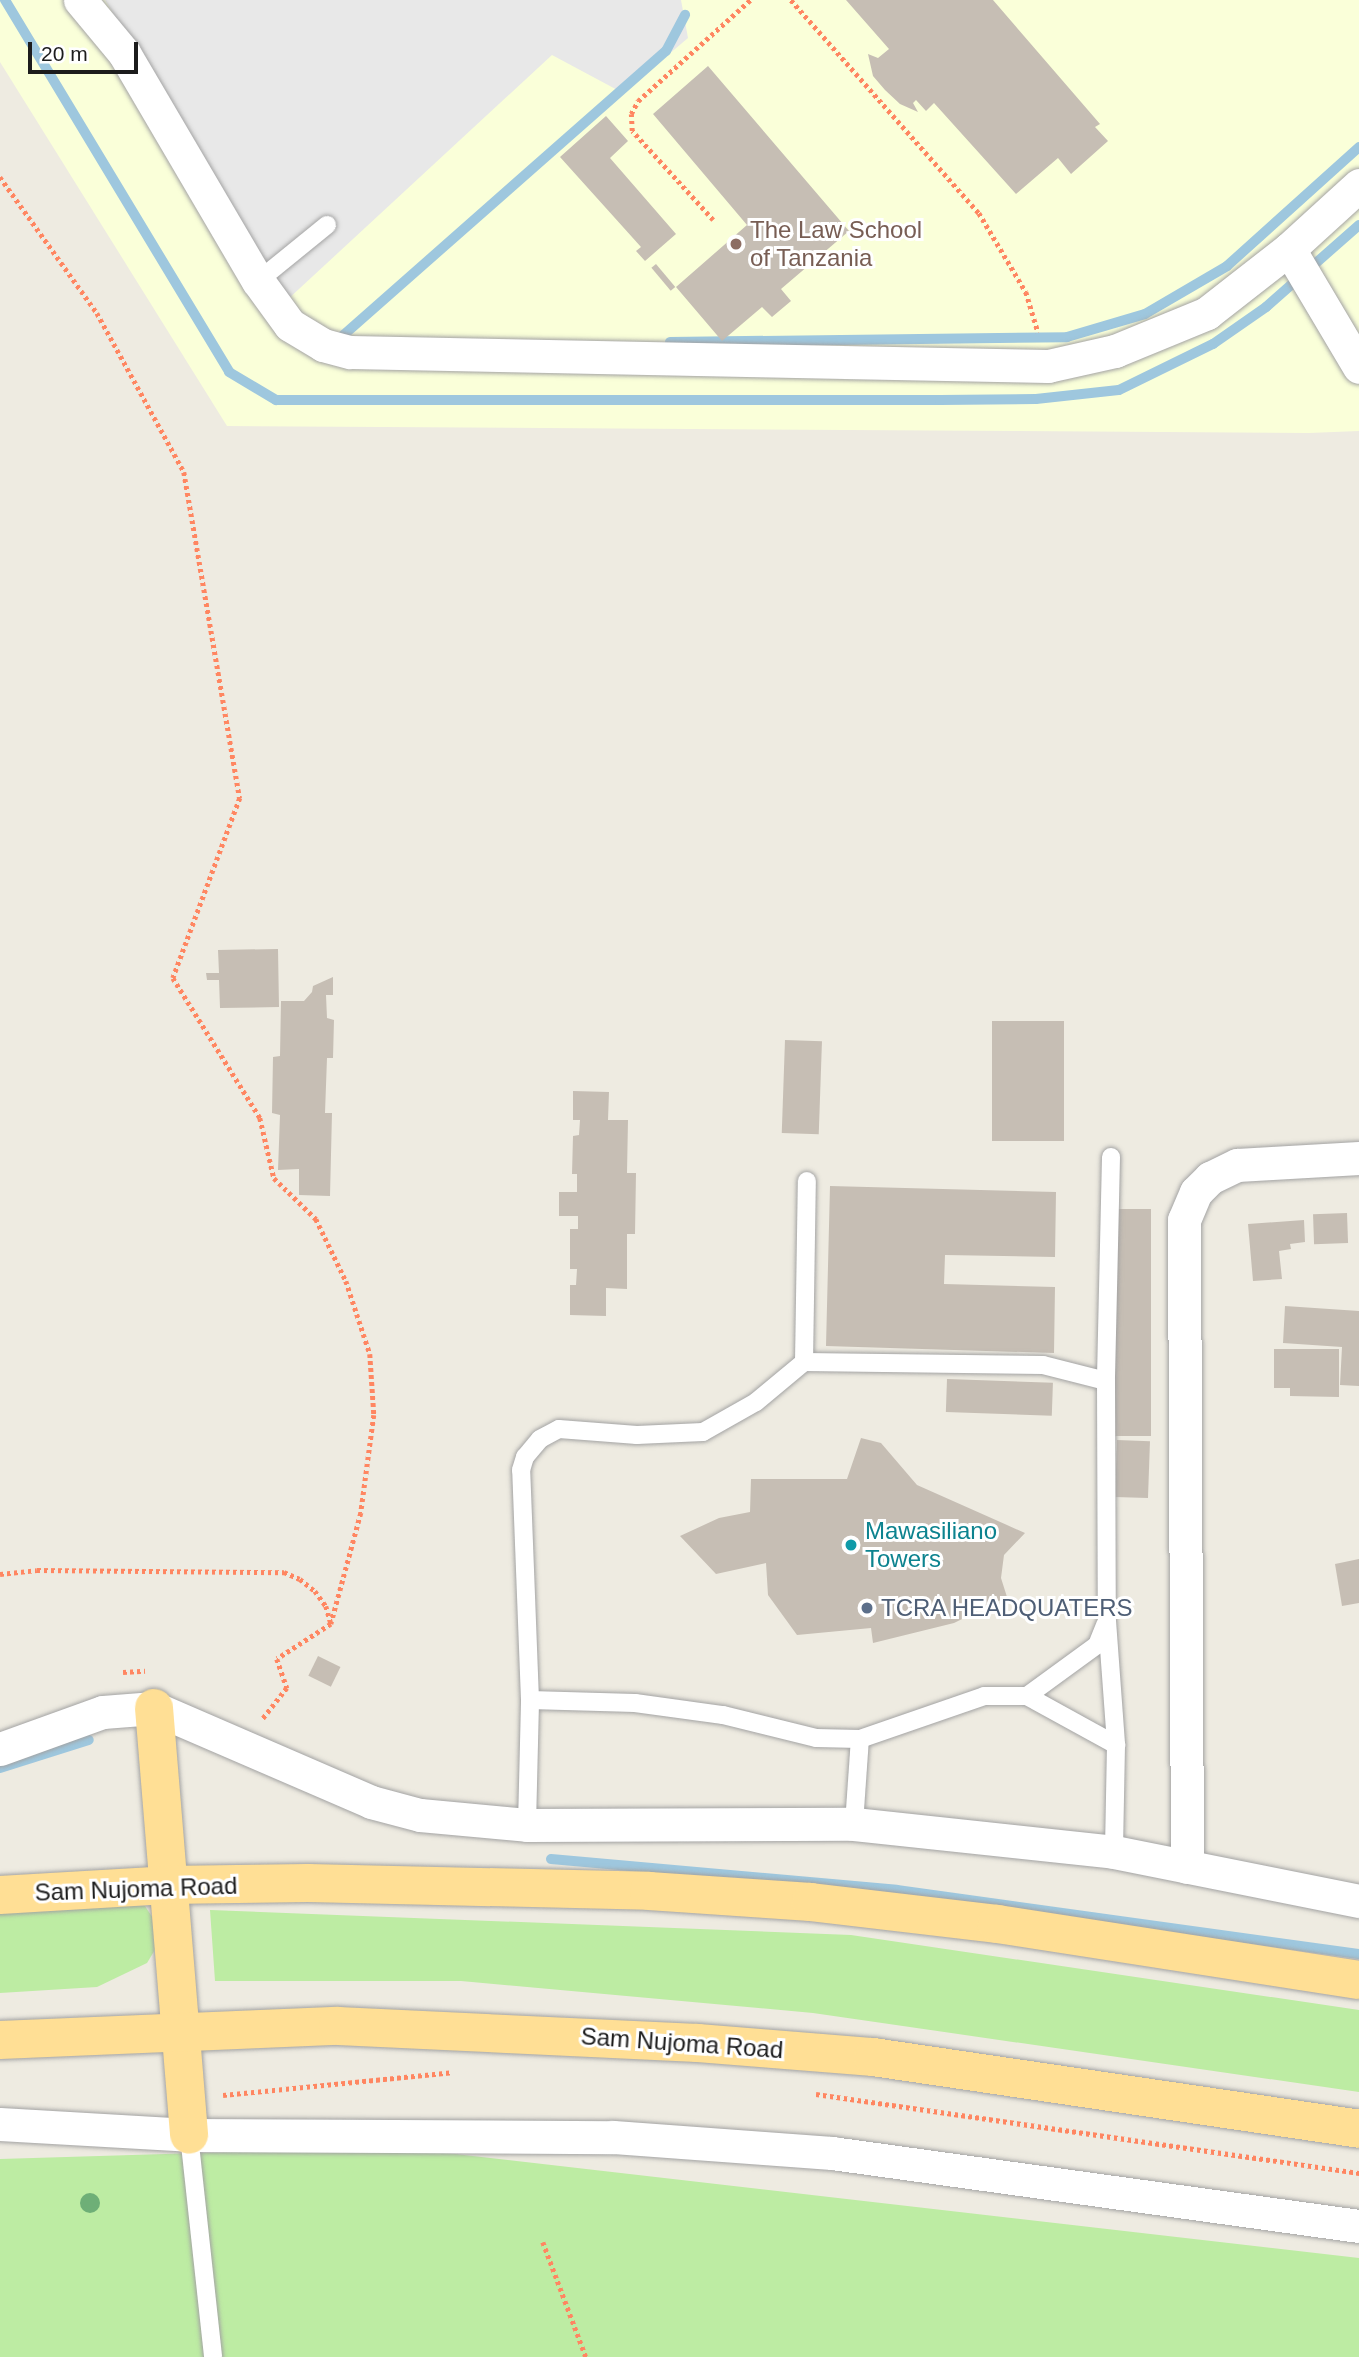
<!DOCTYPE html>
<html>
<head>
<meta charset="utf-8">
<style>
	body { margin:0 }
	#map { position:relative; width:1359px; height:2357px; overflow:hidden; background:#eeebe1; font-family:Helvetica,sans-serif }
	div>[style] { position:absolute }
	.education>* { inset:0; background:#faffd9 }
	.grass>* { inset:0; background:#bdeca3 }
	.parking>* { inset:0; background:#e8e8e8 }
	.stream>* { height:10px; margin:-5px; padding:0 5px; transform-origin:5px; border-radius:5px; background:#9ec7de }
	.building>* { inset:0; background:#c6beb4; transform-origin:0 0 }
	.path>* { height:4.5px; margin-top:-2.25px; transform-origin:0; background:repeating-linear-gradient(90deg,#ff8661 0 3.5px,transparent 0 7px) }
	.roads { filter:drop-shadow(0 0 2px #a3a3a3) drop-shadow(0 0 2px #a3a3a3) }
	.service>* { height:18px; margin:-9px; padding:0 9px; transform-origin:9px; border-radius:9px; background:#fff }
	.minor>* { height:33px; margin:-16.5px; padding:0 16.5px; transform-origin:16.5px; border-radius:16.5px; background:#fff }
	.primary>* { height:38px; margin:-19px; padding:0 19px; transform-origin:19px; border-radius:19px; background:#ffdf95 }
	.trees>* { width:20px; height:20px; margin:-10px; border-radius:50%; background:#6eaf77 }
	.dots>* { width:19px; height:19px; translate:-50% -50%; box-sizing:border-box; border:4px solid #fff; border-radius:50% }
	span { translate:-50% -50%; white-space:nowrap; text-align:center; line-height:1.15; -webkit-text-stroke:6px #fff; paint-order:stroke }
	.education-label { font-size:24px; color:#785e54 }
	.left { translate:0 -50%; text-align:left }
	.culture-label { font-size:24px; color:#0d838f }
	.service-label { font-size:24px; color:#4e5e75 }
	.street-label { font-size:24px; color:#1c1c1c }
	.scale { position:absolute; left:28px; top:42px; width:110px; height:32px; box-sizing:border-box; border:4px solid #1c1c1c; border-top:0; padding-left:9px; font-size:21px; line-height:24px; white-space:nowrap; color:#1c1c1c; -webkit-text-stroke:5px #fff; paint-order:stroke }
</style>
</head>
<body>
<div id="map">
	<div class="education">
		<i style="clip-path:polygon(0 0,1359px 0,1359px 431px,1309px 433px,227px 426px,0 62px)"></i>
	</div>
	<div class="grass">
		<i style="clip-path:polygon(0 1901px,145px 1906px,164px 1935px,147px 1963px,97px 1987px,0 1993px)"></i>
		<i style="clip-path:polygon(210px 1910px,851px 1935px,1359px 2010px,1359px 2092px,813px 2013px,461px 1981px,215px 1981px)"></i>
		<i style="clip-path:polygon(394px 2147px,1359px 2258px,1359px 2357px,0 2357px,0 2159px)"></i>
	</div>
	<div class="parking">
		<i style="clip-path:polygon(105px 0,681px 0,688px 38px,623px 93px,552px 55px,286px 301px)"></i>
	</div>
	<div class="stream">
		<i style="left:5px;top:0;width:434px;rotate:58.9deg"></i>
		<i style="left:229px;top:372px;width:55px;rotate:30.8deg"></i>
		<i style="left:276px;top:400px;width:664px"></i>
		<i style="left:940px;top:400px;width:96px;rotate:-0.6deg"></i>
		<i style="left:1036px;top:399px;width:83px;rotate:-6.2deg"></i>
		<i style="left:1119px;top:390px;width:105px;rotate:-26.1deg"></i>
		<i style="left:1213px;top:344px;width:65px;rotate:-34.9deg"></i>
		<i style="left:1266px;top:307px;width:124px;rotate:-41.4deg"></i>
		<i style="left:342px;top:339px;width:3px;rotate:180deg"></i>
		<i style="left:339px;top:339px;width:436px;rotate:-41.4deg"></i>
		<i style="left:666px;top:51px;width:41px;rotate:-62.2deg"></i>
		<i style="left:670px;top:342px;width:397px;rotate:-0.7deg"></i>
		<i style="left:1067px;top:337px;width:81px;rotate:-16.4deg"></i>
		<i style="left:1145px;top:314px;width:95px;rotate:-30.3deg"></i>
		<i style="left:1227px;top:266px;width:178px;rotate:-42deg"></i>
		<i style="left:0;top:1768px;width:93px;rotate:-17.5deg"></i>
		<i style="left:551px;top:1859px;width:347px;rotate:5.1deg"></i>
		<i style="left:897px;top:1890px;width:466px;rotate:7.9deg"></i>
	</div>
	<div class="building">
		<i style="clip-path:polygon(846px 0,993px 0,1100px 124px,1095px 127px,1108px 141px,1071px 174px,1058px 158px,1016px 194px,934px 103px,926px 111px,916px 100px,913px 103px,918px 112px,900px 104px,885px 90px,873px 76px,868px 54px,878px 58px,889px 49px)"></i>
		<i style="clip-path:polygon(708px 66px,849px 231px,781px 289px,791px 301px,772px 317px,762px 307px,722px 341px,676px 287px,747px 225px,653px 114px)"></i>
		<i style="clip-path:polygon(606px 116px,628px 141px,610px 158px,676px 234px,645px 261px,636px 251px,641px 247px,560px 157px)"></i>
		<i style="left:656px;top:264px;width:30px;height:6px;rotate:50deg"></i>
		<i style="clip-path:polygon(278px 949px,279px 1007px,220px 1008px,219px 980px,207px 980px,206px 973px,219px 973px,218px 950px)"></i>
		<i style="clip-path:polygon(333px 977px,333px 995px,326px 995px,327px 1018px,334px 1020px,333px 1058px,327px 1058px,325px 1113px,332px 1113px,330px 1196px,299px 1195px,299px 1169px,278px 1170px,280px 1115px,272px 1113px,273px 1057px,280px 1056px,281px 1001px,304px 1001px,312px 992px,313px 986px)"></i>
		<i style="left:992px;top:1021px;width:72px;height:120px"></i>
		<i style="left:785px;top:1040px;width:37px;height:93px;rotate:2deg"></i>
		<i style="clip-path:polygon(573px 1091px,609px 1092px,608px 1120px,628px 1120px,627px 1173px,636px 1173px,635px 1234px,627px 1234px,627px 1289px,606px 1288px,606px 1316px,570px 1315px,570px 1285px,576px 1285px,577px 1269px,570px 1269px,570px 1229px,578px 1229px,578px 1216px,559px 1216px,559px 1192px,577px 1192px,577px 1174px,572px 1174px,573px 1136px,579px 1135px,580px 1120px,573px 1120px)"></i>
		<i style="clip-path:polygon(830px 1186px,1056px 1192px,1055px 1257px,945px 1255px,944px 1284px,1055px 1287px,1054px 1353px,826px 1346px)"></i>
		<i style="left:1112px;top:1209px;width:39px;height:227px"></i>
		<i style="left:1347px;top:1213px;width:30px;height:34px;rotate:88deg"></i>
		<i style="clip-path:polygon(1304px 1220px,1305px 1242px,1290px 1244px,1291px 1249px,1279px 1251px,1282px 1279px,1253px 1281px,1248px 1224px)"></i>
		<i style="clip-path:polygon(1285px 1306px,1359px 1311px,1359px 1386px,1340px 1385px,1342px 1347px,1283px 1343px)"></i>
		<i style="clip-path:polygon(1274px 1349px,1339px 1349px,1339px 1397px,1290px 1396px,1290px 1388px,1274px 1388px)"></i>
		<i style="left:947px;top:1379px;width:106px;height:33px;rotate:2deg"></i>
		<i style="clip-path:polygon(861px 1438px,881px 1443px,917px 1485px,1025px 1533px,1004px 1555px,1001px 1578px,1007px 1597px,954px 1623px,873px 1643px,871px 1628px,797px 1635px,768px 1595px,766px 1563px,716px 1574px,680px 1536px,719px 1518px,750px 1512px,751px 1479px,847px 1479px)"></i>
		<i style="left:1117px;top:1440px;width:33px;height:57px;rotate:2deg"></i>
		<i style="clip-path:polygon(1359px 1559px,1359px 1603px,1342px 1606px,1335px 1564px)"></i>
		<i style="left:318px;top:1656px;width:25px;height:22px;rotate:26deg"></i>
	</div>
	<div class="path">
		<i style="left:791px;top:0;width:284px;rotate:48.6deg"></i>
		<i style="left:979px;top:213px;width:92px;rotate:59.3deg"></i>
		<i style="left:1026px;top:292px;width:42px;rotate:73.3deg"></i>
		<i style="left:0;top:177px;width:167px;rotate:54.5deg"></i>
		<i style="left:97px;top:313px;width:181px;rotate:61.3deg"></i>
		<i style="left:184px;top:472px;width:331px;rotate:80.3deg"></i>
		<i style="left:240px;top:798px;width:192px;rotate:110.4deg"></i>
		<i style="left:173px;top:978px;width:165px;rotate:58.1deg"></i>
		<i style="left:260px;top:1118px;width:62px;rotate:76.9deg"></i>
		<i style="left:274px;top:1178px;width:59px;rotate:44.3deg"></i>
		<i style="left:316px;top:1219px;width:69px;rotate:64.2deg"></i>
		<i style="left:346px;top:1281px;width:77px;rotate:71.8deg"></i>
		<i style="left:370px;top:1354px;width:61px;rotate:86.2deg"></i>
		<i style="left:374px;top:1415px;width:99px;rotate:97.6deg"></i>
		<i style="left:361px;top:1513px;width:115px;rotate:105.1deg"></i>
		<i style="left:331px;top:1624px;width:64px;rotate:147.1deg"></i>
		<i style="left:277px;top:1659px;width:31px;rotate:71deg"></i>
		<i style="left:287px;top:1688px;width:39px;rotate:128deg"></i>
		<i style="left:713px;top:220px;width:120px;rotate:-132.3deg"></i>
		<i style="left:632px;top:131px;width:17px;rotate:-93deg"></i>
		<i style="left:631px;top:114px;width:15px;rotate:-62deg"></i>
		<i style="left:638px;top:101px;width:151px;rotate:-42deg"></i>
		<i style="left:0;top:1574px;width:37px;rotate:-6deg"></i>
		<i style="left:37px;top:1570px;width:247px;rotate:0.5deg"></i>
		<i style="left:284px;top:1572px;width:17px;rotate:24deg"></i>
		<i style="left:300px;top:1579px;width:19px;rotate:39deg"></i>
		<i style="left:315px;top:1591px;width:19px;rotate:54deg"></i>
		<i style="left:326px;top:1606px;width:18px;rotate:74deg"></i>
		<i style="left:123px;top:1672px;width:22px;rotate:-3deg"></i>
		<i style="left:816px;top:2094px;width:549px;rotate:8.28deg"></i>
		<i style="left:223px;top:2095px;width:230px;rotate:-5.7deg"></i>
		<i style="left:543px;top:2242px;width:123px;rotate:69.5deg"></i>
	</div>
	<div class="roads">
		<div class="service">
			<i style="left:258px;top:281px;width:89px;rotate:-39.1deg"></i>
			<i style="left:1111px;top:1157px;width:224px;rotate:91.3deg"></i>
			<i style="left:1106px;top:1381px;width:240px;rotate:89.8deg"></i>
			<i style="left:1107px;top:1621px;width:124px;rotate:85.8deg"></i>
			<i style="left:1116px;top:1745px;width:107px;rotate:91.1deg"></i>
			<i style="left:804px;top:1362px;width:239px;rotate:0.7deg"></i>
			<i style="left:1043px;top:1365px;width:65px;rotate:14.3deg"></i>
			<i style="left:1027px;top:1696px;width:87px;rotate:-36.1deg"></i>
			<i style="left:1097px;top:1645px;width:22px;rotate:-68deg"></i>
			<i style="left:530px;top:1700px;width:105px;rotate:1.6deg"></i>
			<i style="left:635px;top:1703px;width:89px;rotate:7.8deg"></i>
			<i style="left:723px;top:1715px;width:96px;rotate:13.9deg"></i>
			<i style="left:816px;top:1738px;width:44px;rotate:1.3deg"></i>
			<i style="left:860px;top:1739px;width:131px;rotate:-19.1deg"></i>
			<i style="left:984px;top:1696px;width:43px"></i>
			<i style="left:1027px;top:1696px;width:102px;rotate:28.8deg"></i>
			<i style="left:854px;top:1824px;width:85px;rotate:-86deg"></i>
			<i style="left:527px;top:1825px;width:125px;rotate:-88.6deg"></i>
			<i style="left:530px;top:1700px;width:230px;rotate:-92.2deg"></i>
			<i style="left:521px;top:1470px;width:14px;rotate:-73deg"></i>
			<i style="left:525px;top:1457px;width:23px;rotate:-50deg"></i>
			<i style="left:540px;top:1439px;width:21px;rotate:-28deg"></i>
			<i style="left:559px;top:1429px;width:78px;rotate:4.4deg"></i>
			<i style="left:637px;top:1435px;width:66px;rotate:-2.6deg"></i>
			<i style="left:703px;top:1432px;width:61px;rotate:-29.5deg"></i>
			<i style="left:756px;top:1402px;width:62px;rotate:-39.8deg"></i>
			<i style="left:804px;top:1362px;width:181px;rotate:-89.1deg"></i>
			<i style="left:189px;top:2135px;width:223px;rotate:83.8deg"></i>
		</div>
		<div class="minor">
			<i style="left:80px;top:0;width:69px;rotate:50.3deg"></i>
			<i style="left:124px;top:53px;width:264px;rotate:59.6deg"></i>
			<i style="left:258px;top:281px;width:54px;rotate:54deg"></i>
			<i style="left:290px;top:325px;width:39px;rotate:31deg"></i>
			<i style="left:323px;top:345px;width:28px;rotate:15deg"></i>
			<i style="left:350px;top:352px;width:698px;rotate:1.15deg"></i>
			<i style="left:1048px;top:366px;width:69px;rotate:-12.6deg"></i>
			<i style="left:1115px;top:351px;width:100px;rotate:-22.4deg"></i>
			<i style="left:1207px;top:313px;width:104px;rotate:-38deg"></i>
			<i style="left:1289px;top:249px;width:95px;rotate:-42.4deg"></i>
			<i style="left:1289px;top:249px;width:137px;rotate:59.3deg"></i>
			<i style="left:0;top:1749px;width:109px;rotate:-19.8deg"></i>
			<i style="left:103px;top:1712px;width:51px;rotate:-4.5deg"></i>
			<i style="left:154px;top:1708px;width:236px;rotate:23.4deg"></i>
			<i style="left:371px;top:1802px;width:51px;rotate:14.9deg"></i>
			<i style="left:420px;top:1815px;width:107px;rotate:5.3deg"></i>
			<i style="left:527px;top:1825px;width:327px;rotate:-0.2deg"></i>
			<i style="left:854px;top:1824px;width:262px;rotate:6.1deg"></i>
			<i style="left:1114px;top:1852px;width:250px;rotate:11.3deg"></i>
			<i style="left:1187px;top:1867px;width:647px;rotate:-90.27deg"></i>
			<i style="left:1184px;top:1220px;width:30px;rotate:-67deg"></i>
			<i style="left:1196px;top:1192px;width:20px;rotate:-45deg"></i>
			<i style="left:1210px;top:1178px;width:30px;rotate:-26deg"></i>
			<i style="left:1237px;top:1165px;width:122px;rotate:-3.3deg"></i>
			<i style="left:0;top:2124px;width:189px;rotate:3.3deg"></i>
			<i style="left:189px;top:2135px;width:424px;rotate:0.3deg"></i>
			<i style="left:613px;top:2137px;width:220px;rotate:4.2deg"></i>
			<i style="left:832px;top:2153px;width:532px;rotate:7.89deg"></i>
		</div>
		<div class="primary">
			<i style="left:154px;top:1708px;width:428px;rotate:85.3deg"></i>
			<i style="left:0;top:1895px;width:167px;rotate:-3.4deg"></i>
			<i style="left:167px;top:1885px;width:141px;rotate:-0.8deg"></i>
			<i style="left:308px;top:1883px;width:341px;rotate:1.3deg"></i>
			<i style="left:649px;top:1891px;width:162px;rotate:3.9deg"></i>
			<i style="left:811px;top:1902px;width:187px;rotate:6.7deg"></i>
			<i style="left:997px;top:1924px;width:366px;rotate:8.8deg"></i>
			<i style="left:0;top:2040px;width:338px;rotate:-2.4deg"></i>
			<i style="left:338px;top:2026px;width:360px;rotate:2.7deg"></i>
			<i style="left:698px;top:2043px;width:176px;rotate:4.6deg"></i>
			<i style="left:873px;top:2057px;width:491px;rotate:8.4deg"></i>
		</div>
	</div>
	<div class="trees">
		<i style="left:90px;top:2203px"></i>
	</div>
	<div class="dots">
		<i style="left:736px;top:244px;background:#8d6e63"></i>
		<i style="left:851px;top:1545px;background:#0f9aa8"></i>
		<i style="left:867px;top:1608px;background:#5c6f8a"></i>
	</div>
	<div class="education-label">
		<span class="left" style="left:750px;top:244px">The Law School<br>of Tanzania</span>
	</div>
	<div class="culture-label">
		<span class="left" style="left:865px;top:1545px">Mawasiliano<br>Towers</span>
	</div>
	<div class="service-label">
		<span class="left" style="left:881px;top:1608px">TCRA HEADQUATERS</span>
	</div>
	<div class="street-label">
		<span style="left:136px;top:1889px;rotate:-2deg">Sam Nujoma Road</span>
		<span style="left:682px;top:2043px;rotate:4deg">Sam Nujoma Road</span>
	</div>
	<div class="scale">20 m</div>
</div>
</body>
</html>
